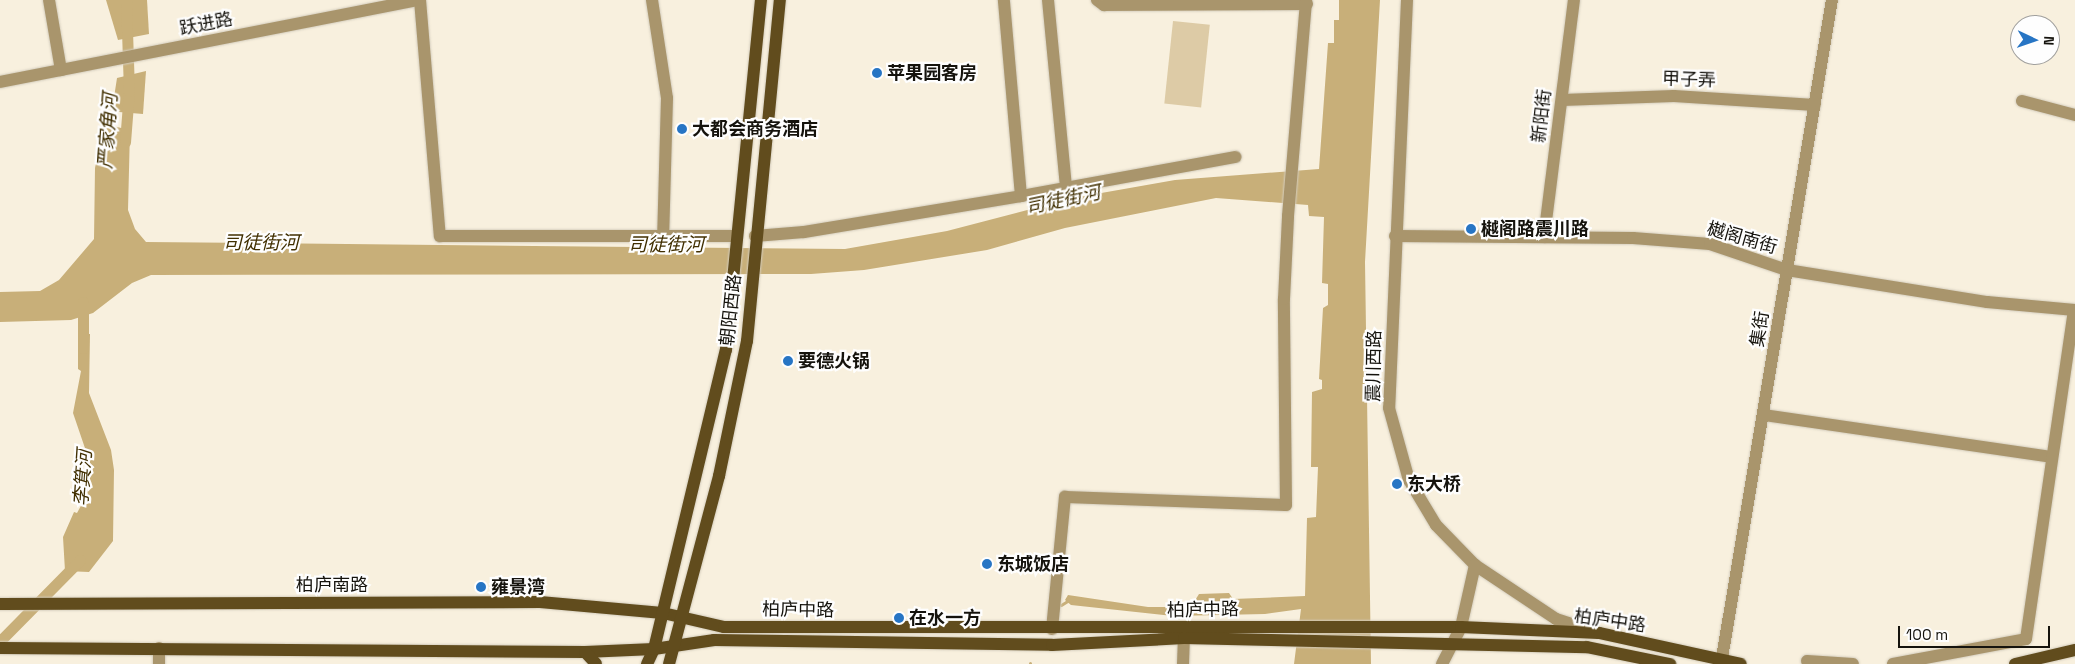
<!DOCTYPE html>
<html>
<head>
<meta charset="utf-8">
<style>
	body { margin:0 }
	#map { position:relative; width:2075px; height:664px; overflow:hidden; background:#f8f0de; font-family:"Space Grotesk","Noto Sans SC",sans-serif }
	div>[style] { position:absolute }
	.green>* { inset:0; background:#ddcba6; transform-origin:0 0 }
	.water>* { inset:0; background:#c8af79 }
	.stream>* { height:3px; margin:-1.5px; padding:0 1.5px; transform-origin:1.5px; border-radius:1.5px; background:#c8af79 }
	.canal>* { height:11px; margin:-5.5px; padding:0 5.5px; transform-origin:5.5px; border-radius:5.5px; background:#c8af79 }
	.roads { filter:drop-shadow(0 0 1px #d4cdbd) drop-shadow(0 0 1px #d4cdbd) }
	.minor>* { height:12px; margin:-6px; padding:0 6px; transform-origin:6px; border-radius:6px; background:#a9956c }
	.major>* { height:12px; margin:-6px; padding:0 6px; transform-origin:6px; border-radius:6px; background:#614c1d }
	.dots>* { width:14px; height:14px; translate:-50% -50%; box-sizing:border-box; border:2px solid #fefefe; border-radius:50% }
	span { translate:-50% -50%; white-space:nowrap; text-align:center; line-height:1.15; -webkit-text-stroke:4.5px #fefefe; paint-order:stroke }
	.street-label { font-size:18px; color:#15130d }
	.poi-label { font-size:18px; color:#15130d; font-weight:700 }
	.left { translate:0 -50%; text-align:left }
	.water-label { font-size:19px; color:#412f01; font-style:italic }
	.north { position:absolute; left:2010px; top:15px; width:50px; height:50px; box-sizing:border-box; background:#fefefe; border:1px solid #a1a09e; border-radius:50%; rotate:93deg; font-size:14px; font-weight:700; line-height:20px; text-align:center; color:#15130d }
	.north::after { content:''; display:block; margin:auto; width:18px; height:22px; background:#2775c4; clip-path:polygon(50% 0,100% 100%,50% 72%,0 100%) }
	.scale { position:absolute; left:1898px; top:626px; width:152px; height:22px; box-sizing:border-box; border:2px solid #15130d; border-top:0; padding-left:6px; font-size:15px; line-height:18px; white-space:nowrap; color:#15130d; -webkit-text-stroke:4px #fefefe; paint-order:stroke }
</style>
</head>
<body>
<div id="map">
	<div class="green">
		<i style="left:1173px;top:21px;width:37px;height:83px;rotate:6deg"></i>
	</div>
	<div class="water">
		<i style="clip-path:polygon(106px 0,147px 0,149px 34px,118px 40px)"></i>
		<i style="clip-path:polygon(1339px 0,1380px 0,1365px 262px,1371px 664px,1294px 664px,1301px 609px,1265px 614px,1173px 616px,1071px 605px,1065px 600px,1068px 595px,1148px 607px,1182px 607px,1194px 602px,1199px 594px,1229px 593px,1233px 599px,1305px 596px,1307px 518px,1316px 517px,1318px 467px,1311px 467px,1312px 392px,1322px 389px,1322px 380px,1319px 379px,1323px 308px,1328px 305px,1328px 284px,1322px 283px,1324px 217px,1309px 216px,1308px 205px,1216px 198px,1065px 228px,987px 250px,864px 270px,811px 274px,151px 275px,132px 283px,93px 313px,71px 320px,0 322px,0 292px,40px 291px,59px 280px,94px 239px,95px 168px,104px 124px,130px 130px,128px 210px,135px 229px,146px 242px,845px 249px,947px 231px,1073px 198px,1175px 180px,1319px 169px,1328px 43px,1334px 43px,1334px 20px,1339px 20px)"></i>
		<i style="clip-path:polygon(146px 71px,143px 114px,119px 112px,113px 104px,117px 78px)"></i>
		<i style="clip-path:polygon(78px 334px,90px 334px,89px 393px,111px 450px,114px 470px,113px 541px,89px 572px,65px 571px,63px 537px,74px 512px,77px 513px,88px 493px,85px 491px,90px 482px,88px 457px,73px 413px,81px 371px,78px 369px)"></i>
	</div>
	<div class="stream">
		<i style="left:1061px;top:605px;width:9px;rotate:-32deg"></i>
		<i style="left:1030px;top:664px;width:1px;rotate:-90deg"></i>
	</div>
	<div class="canal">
		<i style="left:125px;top:142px;width:51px;rotate:-85.5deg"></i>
		<i style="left:129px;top:91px;width:91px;rotate:-91.9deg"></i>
		<i style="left:83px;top:302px;width:46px;rotate:90deg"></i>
		<i style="left:0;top:641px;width:114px;rotate:-45.4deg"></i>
	</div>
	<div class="roads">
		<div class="minor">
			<i style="left:49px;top:0;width:71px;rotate:80.3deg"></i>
			<i style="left:420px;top:0;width:237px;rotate:85.2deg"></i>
			<i style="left:440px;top:236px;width:295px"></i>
			<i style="left:652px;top:0;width:99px;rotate:81.3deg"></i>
			<i style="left:667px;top:98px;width:140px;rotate:91.6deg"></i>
			<i style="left:1048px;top:0;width:189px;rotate:84.5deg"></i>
			<i style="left:1097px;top:0;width:9px;rotate:36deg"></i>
			<i style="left:1104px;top:5px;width:203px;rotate:-0.3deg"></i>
			<i style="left:1407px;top:0;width:408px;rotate:92.5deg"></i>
			<i style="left:1389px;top:408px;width:75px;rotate:74.5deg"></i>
			<i style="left:1409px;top:480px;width:52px;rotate:59deg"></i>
			<i style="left:1436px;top:525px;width:56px;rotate:45.7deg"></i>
			<i style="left:1475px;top:565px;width:97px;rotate:33.7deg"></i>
			<i style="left:1556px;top:619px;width:39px;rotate:18deg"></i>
			<i style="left:0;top:82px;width:427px;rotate:-11.1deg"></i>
			<i style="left:1562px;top:100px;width:112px;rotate:-2deg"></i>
			<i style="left:1674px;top:96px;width:141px;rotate:3.7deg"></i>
			<i style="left:2022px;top:101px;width:55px;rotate:14.8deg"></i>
			<i style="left:1021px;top:196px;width:218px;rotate:-10.3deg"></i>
			<i style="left:755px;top:236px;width:49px;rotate:-4.7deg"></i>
			<i style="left:804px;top:232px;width:220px;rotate:-9.4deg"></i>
			<i style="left:1021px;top:196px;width:197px;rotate:-95deg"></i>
			<i style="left:1395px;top:236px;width:238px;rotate:0.5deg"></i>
			<i style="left:1633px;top:238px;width:77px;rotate:4.5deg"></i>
			<i style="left:1710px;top:244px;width:81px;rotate:18.7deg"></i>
			<i style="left:1787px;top:270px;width:203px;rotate:9.1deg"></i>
			<i style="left:1987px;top:302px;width:88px;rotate:5.2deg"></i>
			<i style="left:1544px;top:237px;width:239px;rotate:-82.8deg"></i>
			<i style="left:1764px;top:415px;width:291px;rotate:8.3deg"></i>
			<i style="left:1052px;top:629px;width:133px;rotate:-84.4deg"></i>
			<i style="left:1065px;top:497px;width:221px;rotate:2.1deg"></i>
			<i style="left:1286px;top:505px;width:206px;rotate:-90.6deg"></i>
			<i style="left:1284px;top:299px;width:83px;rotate:-87.2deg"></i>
			<i style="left:1288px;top:216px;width:217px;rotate:-85.2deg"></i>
			<i style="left:1807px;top:661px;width:46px;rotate:3.7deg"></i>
			<i style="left:159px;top:664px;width:16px;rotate:-90deg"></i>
			<i style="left:1183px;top:664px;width:26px;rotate:-88deg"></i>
			<i style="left:1442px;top:664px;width:42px;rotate:-62.8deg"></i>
			<i style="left:1461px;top:627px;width:64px;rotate:-77.3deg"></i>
			<i style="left:1721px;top:664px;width:673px;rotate:-80.51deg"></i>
			<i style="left:1893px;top:664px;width:135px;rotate:-10.6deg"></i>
			<i style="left:2026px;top:639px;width:332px;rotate:-81.7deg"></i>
		</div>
		<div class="major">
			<i style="left:0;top:604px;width:540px;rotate:-0.21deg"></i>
			<i style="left:540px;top:602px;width:123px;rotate:5.1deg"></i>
			<i style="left:663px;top:613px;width:63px;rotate:12.9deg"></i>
			<i style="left:724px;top:627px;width:737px"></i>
			<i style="left:1461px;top:627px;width:138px;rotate:2.5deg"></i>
			<i style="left:1599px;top:633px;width:145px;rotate:12.3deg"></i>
			<i style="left:0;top:648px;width:585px;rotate:0.39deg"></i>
			<i style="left:585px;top:652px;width:69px;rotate:-2.5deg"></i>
			<i style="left:654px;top:649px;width:61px;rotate:-8.5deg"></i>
			<i style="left:714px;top:640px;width:338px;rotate:0.8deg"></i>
			<i style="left:1052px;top:645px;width:132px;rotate:-3deg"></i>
			<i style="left:1184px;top:638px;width:403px;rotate:1.3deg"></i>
			<i style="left:1587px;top:647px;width:85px;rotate:11.6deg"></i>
			<i style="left:585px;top:652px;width:16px;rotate:47deg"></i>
			<i style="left:647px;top:664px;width:17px;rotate:-65deg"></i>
			<i style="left:654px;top:649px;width:308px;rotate:-76.5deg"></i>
			<i style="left:726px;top:350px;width:352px;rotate:-84.3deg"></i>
			<i style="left:669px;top:664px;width:195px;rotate:-75.1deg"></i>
			<i style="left:719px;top:476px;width:138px;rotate:-78.3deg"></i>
			<i style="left:747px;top:341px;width:343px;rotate:-84.5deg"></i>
			<i style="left:2015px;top:664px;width:62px;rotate:-13.1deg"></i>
		</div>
	</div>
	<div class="dots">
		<i style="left:877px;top:73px;background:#2775c4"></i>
		<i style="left:682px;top:129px;background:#2775c4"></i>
		<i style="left:1471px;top:229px;background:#2775c4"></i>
		<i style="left:788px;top:361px;background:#2775c4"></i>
		<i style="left:1397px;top:484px;background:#2775c4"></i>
		<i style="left:987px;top:564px;background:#2775c4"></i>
		<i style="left:481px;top:587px;background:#2775c4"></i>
		<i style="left:899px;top:618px;background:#2775c4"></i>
	</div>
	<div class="street-label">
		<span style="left:206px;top:24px;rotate:-11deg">跃进路</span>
		<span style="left:1689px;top:80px;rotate:2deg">甲子弄</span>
		<span style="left:1542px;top:116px;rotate:-83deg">新阳街</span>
		<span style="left:1742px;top:238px;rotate:16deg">樾阁南街</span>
		<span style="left:731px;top:310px;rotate:-84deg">朝阳西路</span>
		<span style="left:1760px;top:329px;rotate:-81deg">集街</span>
		<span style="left:1374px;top:366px;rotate:-89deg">震川西路</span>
		<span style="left:332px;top:585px">柏庐南路</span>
		<span style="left:798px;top:610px;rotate:1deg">柏庐中路</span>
		<span style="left:1203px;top:610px;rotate:-1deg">柏庐中路</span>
		<span style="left:1610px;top:621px;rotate:8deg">柏庐中路</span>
	</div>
	<div class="poi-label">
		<span class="left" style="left:887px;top:73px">苹果园客房</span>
		<span class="left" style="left:692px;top:129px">大都会商务酒店</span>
		<span class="left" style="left:1481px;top:229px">樾阁路震川路</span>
		<span class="left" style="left:798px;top:361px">要德火锅</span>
		<span class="left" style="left:1407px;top:484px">东大桥</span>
		<span class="left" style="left:997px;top:564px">东城饭店</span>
		<span class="left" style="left:491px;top:587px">雍景湾</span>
		<span class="left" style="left:909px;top:618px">在水一方</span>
	</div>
	<div class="water-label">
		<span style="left:108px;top:131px;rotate:-86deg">严家角河</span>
		<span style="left:1063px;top:200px;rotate:-12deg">司徒街河</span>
		<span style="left:261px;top:243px">司徒街河</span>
		<span style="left:666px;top:245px">司徒街河</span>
		<span style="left:83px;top:478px;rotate:-86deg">李箕河</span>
	</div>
	<div class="north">N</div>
	<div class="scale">100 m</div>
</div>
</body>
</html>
